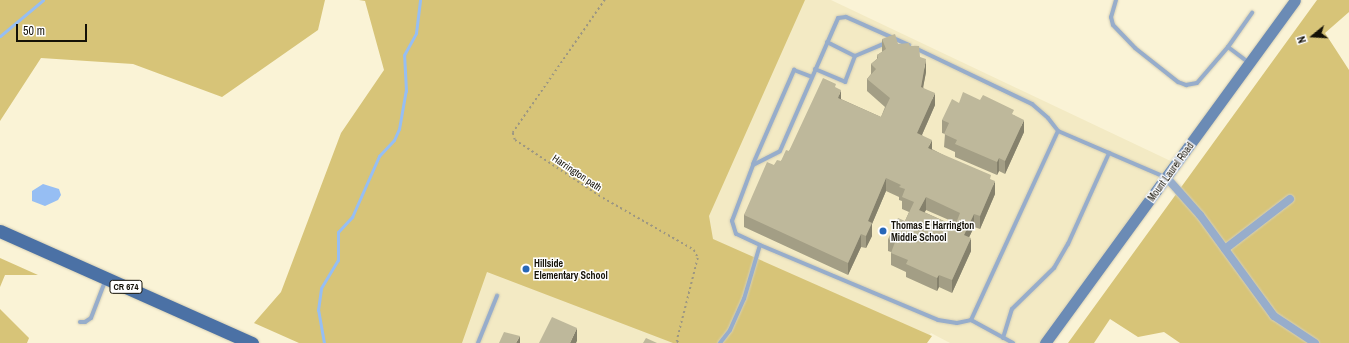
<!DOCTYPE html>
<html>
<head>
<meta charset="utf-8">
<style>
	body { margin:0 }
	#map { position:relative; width:1349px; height:343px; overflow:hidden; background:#faf3d6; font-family:"Archivo Narrow",sans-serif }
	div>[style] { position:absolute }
	.built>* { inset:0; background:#f3eac4 }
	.green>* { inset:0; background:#d7c478 }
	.water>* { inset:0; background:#96bef3 }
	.stream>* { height:3px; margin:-1.5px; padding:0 1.5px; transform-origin:1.5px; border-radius:1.5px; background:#96bef3 }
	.path>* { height:1.5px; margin-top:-0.75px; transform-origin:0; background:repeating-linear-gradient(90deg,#9d9782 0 2px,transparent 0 5px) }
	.roads { filter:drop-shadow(0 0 1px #d5cfb5) drop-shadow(0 0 1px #d5cfb5) }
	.lane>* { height:4px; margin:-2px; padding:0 2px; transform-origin:2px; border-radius:2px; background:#97adcb }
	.street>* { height:8px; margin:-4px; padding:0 4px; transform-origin:4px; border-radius:4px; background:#97adcb }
	.secondary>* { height:11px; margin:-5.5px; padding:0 5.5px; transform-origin:5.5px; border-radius:5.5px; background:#6b8bb5 }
	.primary>* { height:13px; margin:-6.5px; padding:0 6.5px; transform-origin:6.5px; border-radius:6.5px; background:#4b71a5 }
	.wall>* { inset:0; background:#a39e85 }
	.shaded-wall>* { inset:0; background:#85816c }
	.building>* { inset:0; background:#beb89b }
	.dots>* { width:11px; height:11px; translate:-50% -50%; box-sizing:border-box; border:2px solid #fff; border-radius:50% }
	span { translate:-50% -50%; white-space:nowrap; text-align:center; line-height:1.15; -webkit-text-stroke:3px #fff; paint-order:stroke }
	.shield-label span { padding:1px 3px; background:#fff; border:1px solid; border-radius:3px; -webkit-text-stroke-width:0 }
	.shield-label { font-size:9px; color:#141107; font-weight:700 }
	.street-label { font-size:10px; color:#141107 }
	.poi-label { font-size:10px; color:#141107; font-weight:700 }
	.left { translate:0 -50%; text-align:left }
	.north { position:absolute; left:1293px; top:16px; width:40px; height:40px; -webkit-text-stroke:3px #fff; paint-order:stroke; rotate:252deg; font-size:11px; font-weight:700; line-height:16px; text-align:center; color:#141107 }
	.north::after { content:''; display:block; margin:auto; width:14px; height:18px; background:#141107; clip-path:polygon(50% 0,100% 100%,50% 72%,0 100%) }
	.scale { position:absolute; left:16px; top:24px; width:71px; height:18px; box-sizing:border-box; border:2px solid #141107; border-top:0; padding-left:5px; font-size:12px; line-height:14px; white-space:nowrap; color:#141107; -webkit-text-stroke:3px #fff; paint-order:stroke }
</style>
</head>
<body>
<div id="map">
	<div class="built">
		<i style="clip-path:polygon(600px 0,831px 0,1177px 164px,1045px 343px,950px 343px,931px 333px,924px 343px,345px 343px)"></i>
	</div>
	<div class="green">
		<i style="clip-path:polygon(0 0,325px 0,318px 30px,222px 97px,133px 64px,41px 58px,0 121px)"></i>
		<i style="clip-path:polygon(359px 0,805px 0,709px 216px,713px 239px,932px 336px,927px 343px,673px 343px,487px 272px,462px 343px,299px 343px,254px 323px,281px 292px,341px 133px,384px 70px,365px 1px)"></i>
		<i style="clip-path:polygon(1317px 0,1349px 0,1349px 12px,1325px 33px,1349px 70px,1349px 343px,1180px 343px,1164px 332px,1138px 337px,1110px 319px,1094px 343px,1068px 343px)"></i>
		<i style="clip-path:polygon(0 258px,38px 275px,5px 275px,0 287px)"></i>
		<i style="clip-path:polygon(0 309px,29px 338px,27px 343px,0 343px)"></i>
	</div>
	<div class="water">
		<i style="clip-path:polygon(43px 184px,59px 189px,61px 195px,58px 200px,45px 206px,32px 201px,32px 191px)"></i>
	</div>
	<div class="stream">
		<i style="left:0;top:36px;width:56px;rotate:-39.9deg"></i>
		<i style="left:324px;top:343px;width:34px;rotate:-100deg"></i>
		<i style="left:318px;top:310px;width:22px;rotate:-82deg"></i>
		<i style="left:321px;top:288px;width:33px;rotate:-59deg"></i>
		<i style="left:338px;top:260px;width:28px;rotate:-90deg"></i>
		<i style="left:338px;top:232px;width:21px;rotate:-47deg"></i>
		<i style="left:352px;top:217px;width:67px;rotate:-66.1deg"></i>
		<i style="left:379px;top:156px;width:22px;rotate:-47deg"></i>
		<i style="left:394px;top:140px;width:12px;rotate:-66deg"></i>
		<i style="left:399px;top:129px;width:39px;rotate:-80deg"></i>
		<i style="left:406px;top:91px;width:36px;rotate:-93deg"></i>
		<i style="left:404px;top:55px;width:25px;rotate:-61deg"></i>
		<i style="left:416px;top:33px;width:33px;rotate:-83deg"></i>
	</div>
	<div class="path">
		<i style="left:605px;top:0;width:162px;rotate:124.7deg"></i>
		<i style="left:513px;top:133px;width:7px;rotate:74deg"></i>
		<i style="left:515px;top:140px;width:105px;rotate:33.4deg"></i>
		<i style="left:603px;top:198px;width:105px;rotate:29.7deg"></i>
		<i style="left:694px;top:250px;width:9px;rotate:63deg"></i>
		<i style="left:698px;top:258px;width:86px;rotate:104.2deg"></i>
		<i style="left:677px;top:341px;width:3px;rotate:45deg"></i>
	</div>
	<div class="roads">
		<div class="lane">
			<i style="left:1116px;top:0;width:18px;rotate:106deg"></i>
			<i style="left:1111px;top:17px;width:8px;rotate:76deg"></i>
			<i style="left:1113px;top:25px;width:32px;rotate:46deg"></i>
			<i style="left:1135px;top:48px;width:55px;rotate:38.3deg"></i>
			<i style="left:1178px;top:82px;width:9px;rotate:21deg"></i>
			<i style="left:1186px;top:85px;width:11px;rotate:-10deg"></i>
			<i style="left:1197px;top:83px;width:48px;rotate:-49.3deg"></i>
			<i style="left:1228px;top:47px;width:26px;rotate:37deg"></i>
			<i style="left:827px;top:42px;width:31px;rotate:27deg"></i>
			<i style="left:855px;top:56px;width:33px;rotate:-23deg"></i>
			<i style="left:1228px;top:47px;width:42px;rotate:-54.8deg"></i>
			<i style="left:915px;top:48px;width:130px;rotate:25.6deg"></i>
			<i style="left:1032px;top:104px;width:21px;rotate:41deg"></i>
			<i style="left:1048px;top:118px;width:16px;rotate:52deg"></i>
			<i style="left:815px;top:69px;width:33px;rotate:23deg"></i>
			<i style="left:845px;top:82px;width:28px;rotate:-69deg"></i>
			<i style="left:753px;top:164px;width:103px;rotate:-66.4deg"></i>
			<i style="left:794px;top:70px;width:19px;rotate:21deg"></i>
			<i style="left:760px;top:245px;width:26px;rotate:-155deg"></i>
			<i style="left:736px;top:234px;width:14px;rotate:-107deg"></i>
			<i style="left:732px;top:221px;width:60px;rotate:-69.4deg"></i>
			<i style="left:753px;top:165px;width:30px;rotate:-27deg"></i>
			<i style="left:780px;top:151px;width:145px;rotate:-66.4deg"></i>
			<i style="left:838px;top:18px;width:8px;rotate:-7deg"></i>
			<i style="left:846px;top:17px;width:69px;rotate:24deg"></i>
			<i style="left:971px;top:320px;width:48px;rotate:28.7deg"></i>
			<i style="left:80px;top:322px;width:5px"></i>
			<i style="left:85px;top:322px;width:7px;rotate:-34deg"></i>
			<i style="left:91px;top:318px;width:40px;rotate:-69deg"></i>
			<i style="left:1003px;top:338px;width:30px;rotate:-73deg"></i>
			<i style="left:1012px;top:309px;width:59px;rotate:-44.3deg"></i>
			<i style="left:1054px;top:268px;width:28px;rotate:-60deg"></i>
			<i style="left:1068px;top:244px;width:100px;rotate:-65.7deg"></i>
			<i style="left:478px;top:343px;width:51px;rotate:-68deg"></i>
			<i style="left:720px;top:343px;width:16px;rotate:-52deg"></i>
			<i style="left:730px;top:330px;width:34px;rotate:-66deg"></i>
			<i style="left:744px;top:299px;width:56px;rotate:-73.5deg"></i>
			<i style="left:760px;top:245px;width:193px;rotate:22.8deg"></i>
			<i style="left:938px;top:320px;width:19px;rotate:9deg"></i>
			<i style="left:957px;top:323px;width:14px;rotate:-12deg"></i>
			<i style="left:971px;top:320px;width:208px;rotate:-65.3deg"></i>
			<i style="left:1058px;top:131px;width:116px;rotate:23.3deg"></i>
		</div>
		<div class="street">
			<i style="left:1167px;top:178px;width:50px;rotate:48.3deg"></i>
			<i style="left:1200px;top:215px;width:125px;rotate:53.8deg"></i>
			<i style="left:1274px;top:316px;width:49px;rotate:33.4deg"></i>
			<i style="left:1225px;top:249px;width:82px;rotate:-37.6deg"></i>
		</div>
		<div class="secondary">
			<i style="left:1045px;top:343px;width:424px;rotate:-53.9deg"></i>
		</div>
		<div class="primary">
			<i style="left:0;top:231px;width:276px;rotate:24deg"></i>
		</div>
	</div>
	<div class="wall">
		<i style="clip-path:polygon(evenodd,882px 39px,898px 44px,910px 46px,920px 57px,926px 72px,923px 87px,935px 105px,922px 135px,932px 149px,991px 180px,995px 194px,980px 229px,974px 227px,969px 237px,971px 251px,952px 293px,939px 287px,937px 291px,906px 277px,906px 272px,891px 265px,891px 252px,888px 251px,888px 239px,905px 221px,909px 212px,902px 209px,902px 201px,899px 200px,899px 197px,886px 191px,872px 224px,872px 236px,866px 248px,861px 247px,848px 275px,744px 227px,744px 215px,774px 165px,781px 161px,789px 151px,836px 88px,841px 99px,881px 117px,885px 107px,867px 91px,867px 79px,871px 74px,871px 64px,877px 59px,877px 55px,882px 52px,882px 39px,926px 210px,956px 223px,955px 226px,924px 212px,926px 210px)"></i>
		<i style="clip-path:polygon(1014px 115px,1024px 132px,1005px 174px,999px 171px,997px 175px,955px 157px,955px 152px,944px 147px,945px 134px,942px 133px,942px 120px)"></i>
	</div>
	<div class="shaded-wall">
		<i style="clip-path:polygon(926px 59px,926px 72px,921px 99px,921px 87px)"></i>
		<i style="clip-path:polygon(841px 90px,841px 103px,838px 98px)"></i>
		<i style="clip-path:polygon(935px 93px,935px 105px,917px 146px,917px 133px)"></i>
		<i style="clip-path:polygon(1024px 120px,1024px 132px,1005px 174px,1005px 161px)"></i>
		<i style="clip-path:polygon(932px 140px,932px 153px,928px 148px)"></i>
		<i style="clip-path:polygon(999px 158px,999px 171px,997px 175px,997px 162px)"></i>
		<i style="clip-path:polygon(886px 178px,886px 191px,872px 224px,872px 236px,866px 248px,866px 236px,868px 221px)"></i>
		<i style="clip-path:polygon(995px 181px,995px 194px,980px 229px,980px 216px)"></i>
		<i style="clip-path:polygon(926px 197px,926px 210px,919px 222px,919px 210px)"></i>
		<i style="clip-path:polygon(974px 214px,974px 227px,964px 248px,964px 235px)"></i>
		<i style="clip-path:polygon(861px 234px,861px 247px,848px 275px,848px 263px)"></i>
		<i style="clip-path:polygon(971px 238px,971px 251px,952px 293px,952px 280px)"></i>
		<i style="clip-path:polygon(939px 275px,939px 287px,937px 291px,937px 278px)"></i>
		<i style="clip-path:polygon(577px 328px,577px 341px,576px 343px,570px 343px)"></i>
		<i style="clip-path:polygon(520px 336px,520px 343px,516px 343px)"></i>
	</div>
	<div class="building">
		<i style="clip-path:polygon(evenodd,895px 34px,898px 44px,909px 43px,910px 46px,919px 46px,920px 57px,926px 59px,921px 87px,935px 93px,917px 133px,932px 140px,928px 148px,991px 175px,990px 179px,995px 181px,980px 216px,974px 214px,964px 235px,971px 238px,952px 280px,939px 275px,937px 278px,906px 264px,908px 260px,891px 253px,895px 242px,888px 239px,898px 218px,905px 221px,914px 202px,902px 197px,905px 189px,899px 187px,901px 185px,886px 178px,868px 221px,872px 223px,866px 236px,861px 234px,848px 263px,744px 215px,767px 162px,774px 165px,777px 160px,781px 161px,786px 150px,789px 151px,823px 78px,836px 84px,835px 87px,841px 90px,838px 98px,881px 117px,890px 98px,867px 79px,876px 69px,871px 64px,878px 58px,877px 55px,886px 49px,882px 39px,895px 34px,926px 197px,960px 213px,955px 226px,919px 210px,926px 197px)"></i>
		<i style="clip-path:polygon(963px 92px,980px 100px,983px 95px,1014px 110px,1012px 114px,1024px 120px,1005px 161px,999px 158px,997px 162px,955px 144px,957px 140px,944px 134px,949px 123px,942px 120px,952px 99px,959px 103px)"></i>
		<i style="clip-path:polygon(552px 317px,577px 328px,570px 343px,539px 343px)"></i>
		<i style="clip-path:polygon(504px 332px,520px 336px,516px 343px,499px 343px)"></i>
		<i style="clip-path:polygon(646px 338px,657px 343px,643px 343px)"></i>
	</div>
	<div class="dots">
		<i style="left:883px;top:231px;background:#2667b8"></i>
		<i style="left:526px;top:269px;background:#2667b8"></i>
	</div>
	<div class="shield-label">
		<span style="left:126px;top:287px">CR 674</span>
	</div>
	<div class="street-label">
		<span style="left:1171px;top:172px;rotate:-54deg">Mount Laurel Road</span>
		<span style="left:577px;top:173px;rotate:34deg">Harrington path</span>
	</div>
	<div class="poi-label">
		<span class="left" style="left:891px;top:231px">Thomas E Harrington<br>Middle School</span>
		<span class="left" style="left:534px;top:269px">Hillside<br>Elementary School</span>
	</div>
	<div class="north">N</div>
	<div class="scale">50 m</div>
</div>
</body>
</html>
